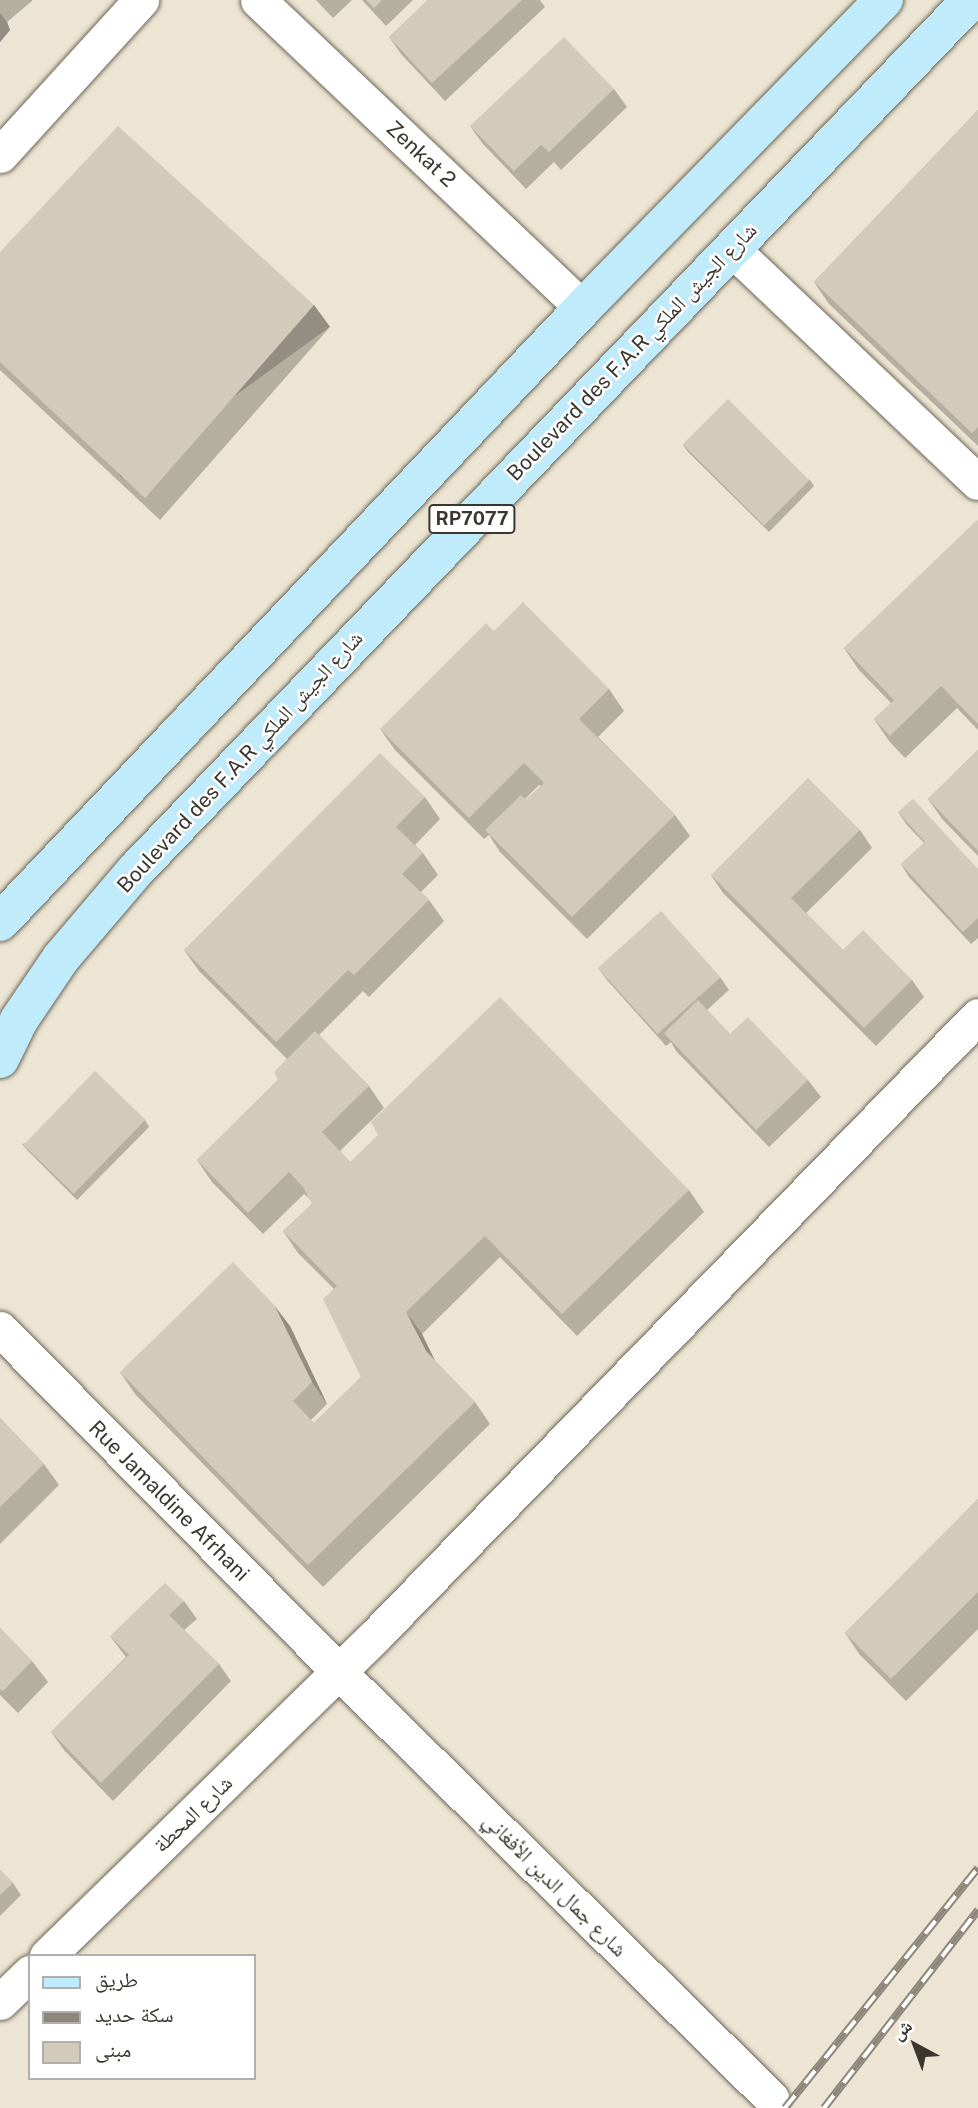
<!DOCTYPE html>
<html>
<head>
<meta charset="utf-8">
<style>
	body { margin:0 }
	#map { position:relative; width:978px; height:2108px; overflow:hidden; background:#ede5d3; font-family:"Public Sans","Noto Naskh Arabic",sans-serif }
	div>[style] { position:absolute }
	.roads { filter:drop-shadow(0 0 2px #6d6657) drop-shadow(0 0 2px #6d6657) }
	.minor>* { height:35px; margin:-17.5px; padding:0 17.5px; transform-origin:17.5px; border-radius:17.5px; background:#fff }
	.primary>* { height:38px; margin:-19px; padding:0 19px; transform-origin:19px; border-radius:19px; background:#bfebfa }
	.rail>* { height:8px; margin-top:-4px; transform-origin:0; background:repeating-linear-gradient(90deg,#fff 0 16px,#8d877b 0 32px); box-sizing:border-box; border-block:2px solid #8d877b }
	.wall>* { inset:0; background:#b5af9f }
	.shaded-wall>* { inset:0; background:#948e82; transform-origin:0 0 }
	.building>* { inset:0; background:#d3cbb9; transform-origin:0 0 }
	span { translate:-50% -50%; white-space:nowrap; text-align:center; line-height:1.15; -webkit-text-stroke:5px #fff; paint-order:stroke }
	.shield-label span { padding:2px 5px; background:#fff; border:2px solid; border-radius:5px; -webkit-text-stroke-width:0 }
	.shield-label { font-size:19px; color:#3b3730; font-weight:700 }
	.street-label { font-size:21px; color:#3b3730 }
	.legend { position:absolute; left:28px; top:1954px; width:228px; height:126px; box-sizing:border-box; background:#fff; border:2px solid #b1afac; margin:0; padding:9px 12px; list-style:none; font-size:21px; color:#3b3730 }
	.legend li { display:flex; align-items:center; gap:14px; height:35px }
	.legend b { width:35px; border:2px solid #b1afac }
	.north { position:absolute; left:880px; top:2010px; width:70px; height:70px; -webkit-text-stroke:5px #fff; paint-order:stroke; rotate:319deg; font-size:19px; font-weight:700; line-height:28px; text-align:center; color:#3b3730 }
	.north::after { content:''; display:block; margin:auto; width:24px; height:32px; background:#3b3730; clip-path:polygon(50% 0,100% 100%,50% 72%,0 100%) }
</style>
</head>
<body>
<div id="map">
	<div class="roads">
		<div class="minor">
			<i style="left:258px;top:0;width:448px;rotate:43.5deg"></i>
			<i style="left:0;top:155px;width:210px;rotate:-47.7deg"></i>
			<i style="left:731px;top:248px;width:340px;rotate:43.5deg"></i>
			<i style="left:0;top:1329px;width:482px;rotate:45.3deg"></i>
			<i style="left:339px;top:1672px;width:607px;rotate:44.6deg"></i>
			<i style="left:47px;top:1956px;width:457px;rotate:-44.3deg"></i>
			<i style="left:374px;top:1637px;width:866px;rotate:-45.8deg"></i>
			<i style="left:0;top:2002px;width:42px;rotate:-44deg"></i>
		</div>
		<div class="primary">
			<i style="left:0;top:922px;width:847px;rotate:-46.48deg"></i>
			<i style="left:583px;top:308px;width:431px;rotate:-45.7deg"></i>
			<i style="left:0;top:1059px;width:43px;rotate:-64deg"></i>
			<i style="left:19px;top:1020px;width:75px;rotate:-55.9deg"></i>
			<i style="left:61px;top:958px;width:116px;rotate:-49.6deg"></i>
			<i style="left:136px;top:870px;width:1206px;rotate:-46.18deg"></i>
		</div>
	</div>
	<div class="rail">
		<i style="left:785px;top:2108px;width:308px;rotate:-51.2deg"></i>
		<i style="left:824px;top:2108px;width:251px;rotate:-52.1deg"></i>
	</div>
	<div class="wall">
		<i style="clip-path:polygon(0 0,32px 0,32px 1px,7px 22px,10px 30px,0 42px)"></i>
		<i style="clip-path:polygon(316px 0,352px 0,333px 18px)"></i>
		<i style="clip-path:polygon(362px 0,413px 0,386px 26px)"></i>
		<i style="clip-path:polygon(428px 0,540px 0,545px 7px,445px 101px,401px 54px,389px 37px)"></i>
		<i style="clip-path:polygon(614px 89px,627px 107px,561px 170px,554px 162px,526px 189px,483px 144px,470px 126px)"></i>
		<i style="clip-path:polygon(978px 110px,978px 446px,829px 304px,814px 282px)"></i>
		<i style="clip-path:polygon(0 252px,314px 305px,330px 327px,160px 520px,0 370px)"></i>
		<i style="clip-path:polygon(683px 445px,810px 480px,814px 486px,769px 532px,688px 452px)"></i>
		<i style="clip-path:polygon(978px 521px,978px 730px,957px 708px,905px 758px,889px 741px,874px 719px,891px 703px,859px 670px,844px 648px)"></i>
		<i style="clip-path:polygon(evenodd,494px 631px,609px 689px,624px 711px,598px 737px,675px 815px,690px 836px,587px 939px,500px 852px,489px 835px,484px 839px,395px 750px,380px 729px,494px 631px,539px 785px,541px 786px,526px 800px,525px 799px,539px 785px)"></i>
		<i style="clip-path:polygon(978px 750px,978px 856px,943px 820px,928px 799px)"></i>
		<i style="clip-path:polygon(425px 797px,440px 819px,415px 845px,423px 853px,438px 875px,421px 892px,429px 900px,444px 921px,369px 997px,363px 991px,319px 1035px,369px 1086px,384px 1108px,340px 1151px,350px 1162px,689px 1190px,704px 1212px,577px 1336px,500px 1257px,422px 1334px,435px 1361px,475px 1402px,490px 1424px,323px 1587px,135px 1394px,120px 1372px,290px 1326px,327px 1404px,311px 1420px,314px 1423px,361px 1377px,334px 1289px,298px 1253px,283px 1231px,312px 1204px,310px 1199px,304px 1194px,263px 1234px,212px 1182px,197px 1160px,278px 1080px,287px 1059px,199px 971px,184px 950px)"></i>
		<i style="clip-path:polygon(898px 812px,978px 869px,978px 938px,971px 944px,909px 877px,901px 864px,924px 843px,907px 825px)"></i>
		<i style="clip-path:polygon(860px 830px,872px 848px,806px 913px,843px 950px,912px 980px,924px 997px,876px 1046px,723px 893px,711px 875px)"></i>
		<i style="clip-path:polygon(598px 968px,720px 977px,729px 990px,707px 1010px,730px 1034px,808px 1080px,821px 1097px,769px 1147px,676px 1051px,671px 1042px,666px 1046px,607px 980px)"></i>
		<i style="clip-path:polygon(145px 1120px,149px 1127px,77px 1200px,27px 1150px,22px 1144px)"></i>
		<i style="clip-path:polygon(0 1418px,44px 1464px,59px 1485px,0 1544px)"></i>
		<i style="clip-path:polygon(978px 1499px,978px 1629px,906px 1701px,860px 1655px,845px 1633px)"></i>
		<i style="clip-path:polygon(184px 1601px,197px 1619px,184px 1630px,219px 1664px,231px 1681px,113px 1801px,64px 1750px,51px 1732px,126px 1657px,110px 1636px)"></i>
		<i style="clip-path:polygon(0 1628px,32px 1661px,48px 1682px,18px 1713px,0 1695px)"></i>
		<i style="clip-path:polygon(0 1870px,13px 1883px,21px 1895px,0 1916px)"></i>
	</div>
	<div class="shaded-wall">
		<i style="clip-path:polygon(0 13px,7px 22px,10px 30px,0 42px)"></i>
		<i style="left:314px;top:305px;width:27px;height:257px;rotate:54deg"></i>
		<i style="clip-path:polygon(274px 1305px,290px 1326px,327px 1404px,312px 1382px)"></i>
		<i style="clip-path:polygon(406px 1312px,422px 1334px,441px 1373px,426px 1351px)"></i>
	</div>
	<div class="building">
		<i style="clip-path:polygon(366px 0,382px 0,374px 8px)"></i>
		<i style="clip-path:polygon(428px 0,522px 0,432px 83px,389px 37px)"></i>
		<i style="clip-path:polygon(564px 37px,614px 89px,549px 152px,541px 145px,514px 171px,470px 126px)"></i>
		<i style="clip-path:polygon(978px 110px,978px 427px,972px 433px,814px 282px)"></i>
		<i style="clip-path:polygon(118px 126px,314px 305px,145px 498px,0 362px,0 252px)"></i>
		<i style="left:728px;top:399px;width:115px;height:64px;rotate:45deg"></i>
		<i style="clip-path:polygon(977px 520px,978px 521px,978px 724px,941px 686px,890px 736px,874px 719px,894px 700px,844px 648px)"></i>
		<i style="clip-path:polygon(523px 602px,609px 689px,579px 719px,675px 815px,572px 917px,485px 830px,521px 795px,526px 800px,544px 783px,524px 763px,469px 818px,380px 729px,486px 623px,494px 631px)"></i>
		<i style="clip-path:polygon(978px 750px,978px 851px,928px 799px)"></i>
		<i style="clip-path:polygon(380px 753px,425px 797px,396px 827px,423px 853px,402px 874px,429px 900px,354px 975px,348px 970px,276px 1042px,184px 950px)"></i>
		<i style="clip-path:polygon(808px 778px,860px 830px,791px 898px,843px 950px,863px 930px,912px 980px,864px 1028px,711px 875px)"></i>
		<i style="clip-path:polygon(913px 799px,978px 869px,978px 918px,963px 932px,901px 864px,925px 842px,898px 812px)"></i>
		<i style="left:661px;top:911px;width:89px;height:85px;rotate:48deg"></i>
		<i style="clip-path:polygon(500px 997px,689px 1190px,562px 1314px,485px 1236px,406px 1312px,426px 1351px,475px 1402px,308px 1565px,120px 1372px,233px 1262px,274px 1305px,312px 1382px,293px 1401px,314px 1423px,361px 1377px,323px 1299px,337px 1286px,283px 1231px,312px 1204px,303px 1187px,289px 1172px,248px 1213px,197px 1160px,278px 1080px,274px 1072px,315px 1031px,369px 1086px,322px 1132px,350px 1162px,378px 1135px,371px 1122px)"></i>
		<i style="clip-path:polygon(698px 1000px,730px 1034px,748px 1017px,808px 1080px,756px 1130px,664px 1033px)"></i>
		<i style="left:95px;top:1071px;width:70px;height:103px;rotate:44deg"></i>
		<i style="clip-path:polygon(0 1418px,44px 1464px,0 1507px)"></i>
		<i style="clip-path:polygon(978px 1499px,978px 1592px,891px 1679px,845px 1633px)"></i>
		<i style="clip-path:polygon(165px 1583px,184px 1601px,169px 1615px,219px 1664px,101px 1783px,51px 1732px,129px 1655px,110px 1636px)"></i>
		<i style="clip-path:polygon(0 1628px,32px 1661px,3px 1691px,0 1689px)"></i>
		<i style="clip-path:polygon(0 1870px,13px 1883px,0 1895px)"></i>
	</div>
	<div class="shield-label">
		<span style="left:472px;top:519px">RP7077</span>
	</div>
	<div class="street-label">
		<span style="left:421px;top:154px;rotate:43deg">Zenkat 2</span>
		<span style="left:632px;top:352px;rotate:-46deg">Boulevard des F.A.R شارع الجيش الملكي</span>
		<span style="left:240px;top:762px;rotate:-47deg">Boulevard des F.A.R شارع الجيش الملكي</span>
		<span style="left:169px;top:1501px;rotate:45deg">Rue Jamaldine Afrhani</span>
		<span style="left:193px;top:1814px;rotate:-44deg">شارع المحطة</span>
		<span style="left:555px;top:1885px;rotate:45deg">شارع جمال الدين الأفغاني</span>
	</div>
	<ul class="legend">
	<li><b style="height:9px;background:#bfebfa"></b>طريق</li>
	<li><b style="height:9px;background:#8d877b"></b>سكة حديد</li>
	<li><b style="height:19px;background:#d3cbb9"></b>مبنى</li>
	</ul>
	<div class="north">ش</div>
</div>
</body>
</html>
